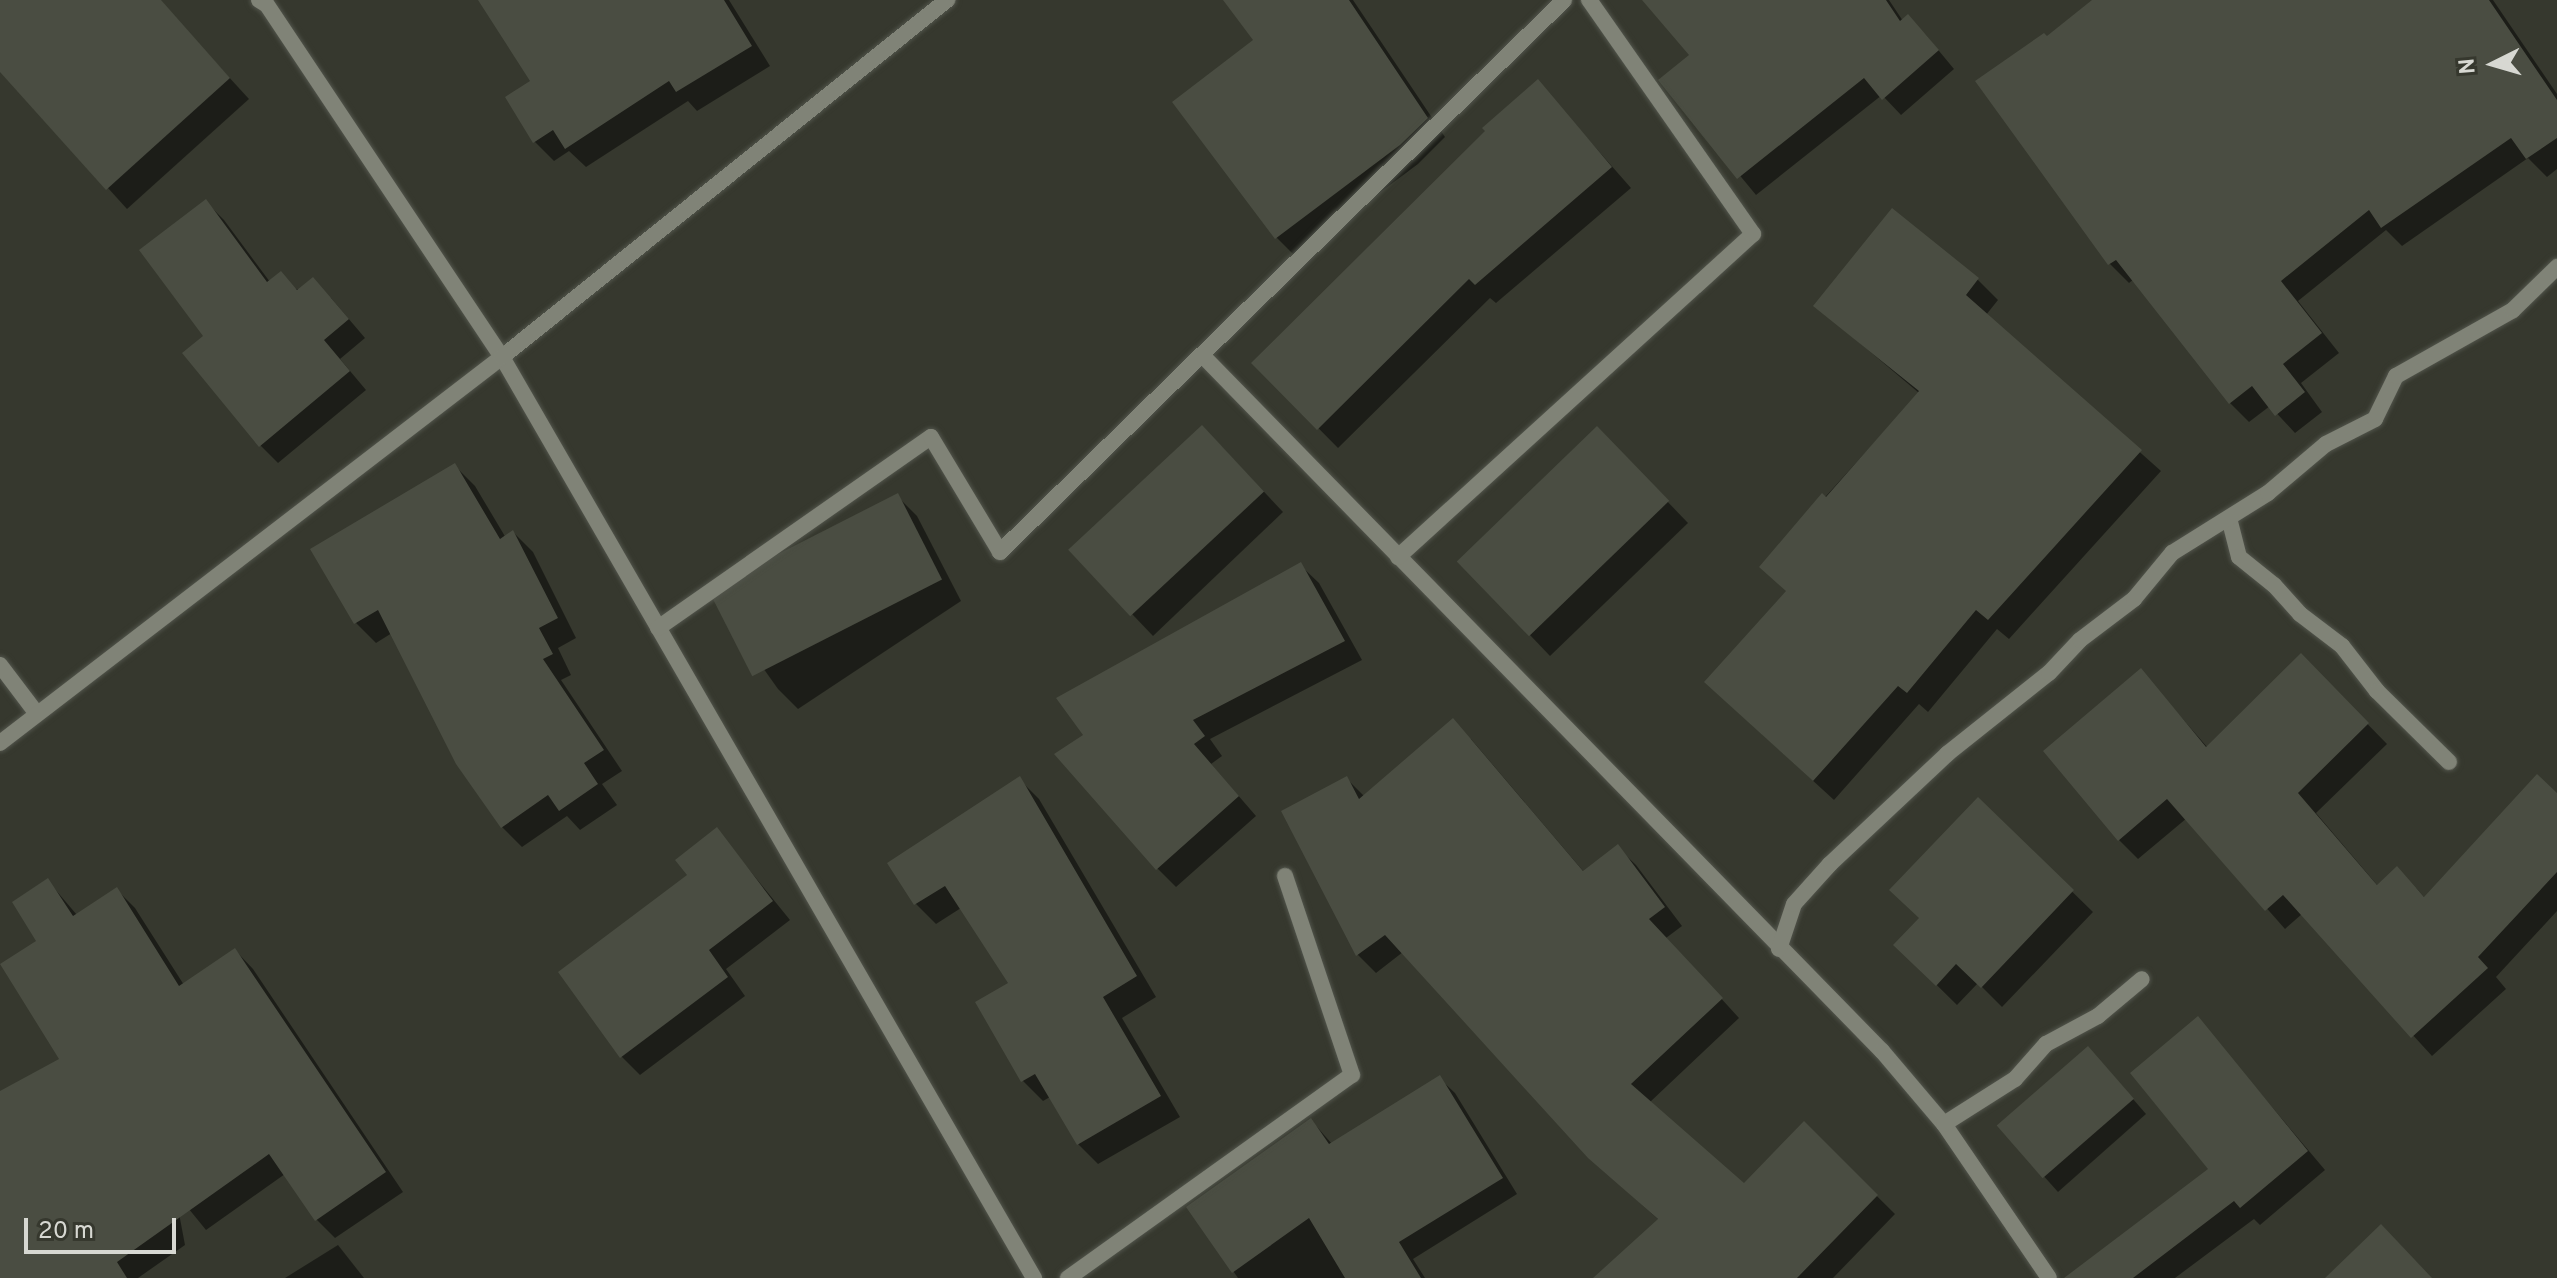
<!DOCTYPE html>
<html>
<head>
<meta charset="utf-8">
<style>
	body { margin:0 }
	#map { position:relative; width:2557px; height:1278px; overflow:hidden; background:#36382e; font-family:Overpass,sans-serif }
	div>[style] { position:absolute }
	.shadow>* { inset:0; background:#0007 }
	.building>* { inset:0; background:#4a4d42; transform-origin:0 0 }
	.roads { filter:drop-shadow(0 0 2px #51544b) drop-shadow(0 0 2px #51544b) }
	.minor>* { height:16px; margin:-8px; padding:0 8px; transform-origin:8px; border-radius:8px; background:#808377 }
	span { translate:-50% -50%; white-space:nowrap; text-align:center; line-height:1.15; -webkit-text-stroke:6px #36382e; paint-order:stroke }
	.north { position:absolute; left:2453px; top:24px; width:80px; height:80px; -webkit-text-stroke:6px #36382e; paint-order:stroke; rotate:265deg; font-size:22px; font-weight:700; line-height:32px; text-align:center; color:#d7d8d2 }
	.north::after { content:''; display:block; margin:auto; width:28px; height:36px; background:#d7d8d2; clip-path:polygon(50% 0,100% 100%,50% 72%,0 100%) }
	.scale { position:absolute; left:24px; top:1218px; width:152px; height:36px; box-sizing:border-box; border:4px solid #d7d8d2; border-top:0; padding-left:10px; font-size:24px; line-height:28px; white-space:nowrap; color:#d7d8d2; -webkit-text-stroke:6px #36382e; paint-order:stroke }
</style>
</head>
<body>
<div id="map">
	<div class="shadow">
		<i style="clip-path:polygon(0 0,161px 3px,249px 99px,127px 209px,0 69px)"></i>
		<i style="clip-path:polygon(481px 0,729px 0,770px 66px,697px 111px,688px 101px,586px 167px,569px 151px,554px 161px,535px 142px,533px 82px)"></i>
		<i style="clip-path:polygon(1226px 0,1353px 0,1445px 137px,1418px 164px,1295px 256px,1277px 238px,1175px 102px,1256px 40px)"></i>
		<i style="clip-path:polygon(1645px 0,1889px 0,1903px 21px,1925px 34px,1954px 69px,1901px 115px,1882px 95px,1756px 195px,1661px 80px,1691px 56px)"></i>
		<i style="clip-path:polygon(2096px 0,2493px 0,2557px 94px,2557px 169px,2547px 177px,2528px 158px,2402px 246px,2386px 230px,2298px 301px,2339px 353px,2301px 383px,2322px 412px,2295px 433px,2270px 406px,2249px 422px,2230px 403px,2134px 279px,2129px 283px,2110px 264px,1978px 82px,2047px 39px)"></i>
		<i style="clip-path:polygon(1538px 82px,1631px 188px,1496px 303px,1490px 298px,1338px 448px,1254px 363px)"></i>
		<i style="clip-path:polygon(206px 202px,224px 220px,270px 282px,331px 298px,365px 338px,340px 359px,366px 390px,278px 463px,260px 445px,205px 336px)"></i>
		<i style="clip-path:polygon(1892px 211px,1978px 280px,1998px 300px,1986px 315px,2161px 471px,2009px 639px,1997px 629px,1928px 712px,1919px 704px,1834px 800px,1727px 702px,1788px 592px,1762px 567px,1919px 393px,1816px 306px)"></i>
		<i style="clip-path:polygon(1222px 447px,1283px 512px,1153px 636px,1073px 552px)"></i>
		<i style="clip-path:polygon(1617px 449px,1688px 523px,1550px 656px,1460px 562px)"></i>
		<i style="clip-path:polygon(455px 466px,475px 486px,506px 538px,513px 532px,533px 552px,576px 638px,558px 648px,571px 675px,561px 680px,622px 771px,602px 784px,617px 805px,580px 830px,567px 816px,522px 847px,502px 827px,392px 633px,376px 643px,356px 623px)"></i>
		<i style="clip-path:polygon(897px 496px,917px 516px,961px 601px,798px 709px,778px 689px,720px 607px)"></i>
		<i style="clip-path:polygon(1300px 565px,1319px 583px,1362px 660px,1210px 739px,1222px 756px,1211px 764px,1256px 816px,1176px 887px,1157px 868px,1086px 735px)"></i>
		<i style="clip-path:polygon(2301px 656px,2387px 744px,2316px 813px,2378px 886px,2416px 888px,2425px 898px,2557px 796px,2557px 911px,2496px 977px,2506px 989px,2432px 1056px,2302px 914px,2285px 929px,2187px 818px,2138px 859px,2119px 840px,2141px 671px,2208px 748px)"></i>
		<i style="clip-path:polygon(1471px 739px,1584px 872px,1617px 847px,1636px 865px,1682px 926px,1666px 938px,1739px 1018px,1649px 1103px,1744px 1186px,1804px 1124px,1895px 1214px,1833px 1278px,1596px 1278px,1660px 1221px,1589px 1157px,1403px 952px,1376px 973px,1358px 955px,1283px 812px,1347px 779px,1365px 797px)"></i>
		<i style="clip-path:polygon(1019px 779px,1039px 799px,1156px 997px,1122px 1018px,1180px 1117px,1098px 1164px,1078px 1144px,1050px 1097px,1043px 1101px,1023px 1081px,978px 1003px,1011px 983px,961px 908px,936px 924px,916px 904px,890px 864px)"></i>
		<i style="clip-path:polygon(1978px 800px,2093px 912px,2002px 1007px,1978px 983px,1957px 1005px,1896px 945px,1921px 918px)"></i>
		<i style="clip-path:polygon(717px 830px,790px 920px,726px 969px,745px 996px,640px 1075px,621px 1056px,690px 876px)"></i>
		<i style="clip-path:polygon(48px 881px,77px 915px,117px 890px,135px 908px,184px 985px,235px 950px,253px 969px,403px 1192px,335px 1238px,317px 1220px,285px 1174px,206px 1230px,175px 1192px,185px 1245px,138px 1278px,0 1278px,0 1094px,62px 1060px,39px 941px)"></i>
		<i style="clip-path:polygon(2198px 1019px,2325px 1170px,2260px 1225px,2254px 1219px,2175px 1278px,2108px 1278px,2211px 1169px)"></i>
		<i style="clip-path:polygon(2101px 1062px,2146px 1114px,2058px 1192px,1999px 1126px)"></i>
		<i style="clip-path:polygon(1439px 1078px,1455px 1093px,1517px 1194px,1413px 1259px,1425px 1278px,1238px 1278px,1189px 1208px,1311px 1120px,1332px 1144px)"></i>
		<i style="clip-path:polygon(338px 1245px,364px 1278px,285px 1278px)"></i>
	</div>
	<div class="building">
		<i style="clip-path:polygon(0 0,161px 0,230px 78px,106px 190px,0 72px)"></i>
		<i style="clip-path:polygon(478px 0,724px 0,752px 46px,676px 92px,669px 81px,565px 149px,553px 130px,533px 143px,505px 97px,530px 81px)"></i>
		<i style="clip-path:polygon(1223px 0,1349px 0,1428px 118px,1400px 145px,1275px 239px,1172px 102px,1253px 40px)"></i>
		<i style="clip-path:polygon(1642px 0,1886px 0,1900px 21px,1908px 14px,1939px 50px,1882px 100px,1864px 78px,1737px 179px,1658px 80px,1689px 55px)"></i>
		<i style="clip-path:polygon(2092px 0,2489px 0,2557px 100px,2557px 138px,2526px 159px,2511px 138px,2381px 228px,2369px 210px,2281px 281px,2322px 333px,2283px 364px,2305px 392px,2275px 416px,2252px 386px,2229px 404px,2116px 260px,2108px 265px,1975px 81px,2044px 33px,2047px 36px)"></i>
		<i style="clip-path:polygon(1538px 79px,1612px 167px,1475px 285px,1469px 279px,1317px 430px,1251px 363px,1485px 131px,1482px 128px)"></i>
		<i style="clip-path:polygon(206px 199px,267px 282px,281px 271px,297px 290px,313px 277px,349px 319px,324px 340px,350px 371px,259px 447px,182px 353px,203px 336px,139px 250px)"></i>
		<i style="clip-path:polygon(1892px 208px,1979px 278px,1966px 295px,2142px 450px,1988px 620px,1976px 610px,1907px 693px,1898px 686px,1813px 781px,1704px 682px,1786px 591px,1759px 567px,1822px 493px,1826px 497px,1919px 391px,1813px 306px)"></i>
		<i style="left:1202px;top:425px;width:91px;height:183px;rotate:47deg"></i>
		<i style="left:1597px;top:426px;width:104px;height:195px;rotate:46deg"></i>
		<i style="clip-path:polygon(455px 463px,500px 539px,513px 530px,558px 618px,539px 628px,553px 654px,543px 659px,604px 750px,584px 763px,598px 784px,559px 811px,548px 795px,501px 828px,456px 764px,378px 610px,354px 624px,310px 549px)"></i>
		<i style="left:898px;top:493px;width:97px;height:213px;rotate:63deg"></i>
		<i style="clip-path:polygon(1301px 562px,1345px 641px,1193px 720px,1205px 736px,1194px 744px,1239px 796px,1156px 870px,1054px 754px,1083px 735px,1056px 698px)"></i>
		<i style="clip-path:polygon(2301px 653px,2369px 723px,2298px 793px,2377px 885px,2397px 866px,2424px 897px,2537px 774px,2557px 793px,2557px 872px,2478px 957px,2488px 968px,2411px 1038px,2283px 895px,2265px 911px,2167px 799px,2118px 841px,2043px 751px,2141px 668px,2206px 747px)"></i>
		<i style="clip-path:polygon(1453px 718px,1583px 871px,1618px 844px,1665px 907px,1649px 919px,1723px 998px,1631px 1084px,1744px 1183px,1804px 1121px,1878px 1195px,1797px 1278px,1593px 1278px,1658px 1219px,1588px 1158px,1385px 935px,1356px 956px,1281px 811px,1347px 776px,1359px 799px)"></i>
		<i style="clip-path:polygon(1020px 776px,1137px 976px,1103px 997px,1161px 1096px,1077px 1145px,1035px 1074px,1021px 1082px,975px 1002px,1008px 983px,945px 886px,914px 905px,887px 863px)"></i>
		<i style="clip-path:polygon(1978px 797px,2074px 890px,1981px 988px,1956px 964px,1936px 986px,1893px 945px,1919px 918px,1889px 890px)"></i>
		<i style="clip-path:polygon(717px 827px,773px 901px,709px 950px,728px 977px,620px 1058px,558px 972px,687px 875px,675px 860px)"></i>
		<i style="clip-path:polygon(48px 878px,73px 916px,117px 887px,179px 986px,235px 948px,386px 1172px,315px 1221px,269px 1154px,117px 1262px,127px 1278px,0 1278px,0 1091px,59px 1059px,0 964px,36px 941px,12px 902px)"></i>
		<i style="clip-path:polygon(2198px 1016px,2308px 1151px,2240px 1208px,2234px 1201px,2133px 1278px,2064px 1278px,2208px 1169px,2130px 1073px)"></i>
		<i style="left:2088px;top:1046px;width:70px;height:121px;rotate:49deg"></i>
		<i style="clip-path:polygon(1440px 1075px,1503px 1178px,1399px 1242px,1421px 1278px,1345px 1278px,1309px 1218px,1232px 1273px,1186px 1207px,1311px 1118px,1329px 1144px)"></i>
		<i style="clip-path:polygon(2381px 1224px,2432px 1278px,2325px 1278px)"></i>
	</div>
	<div class="roads">
		<div class="minor">
			<i style="left:259px;top:0;width:9px;rotate:32deg"></i>
			<i style="left:267px;top:5px;width:423px;rotate:56.3deg"></i>
			<i style="left:502px;top:357px;width:1064px;rotate:59.99deg"></i>
			<i style="left:1203px;top:356px;width:972px;rotate:45.67deg"></i>
			<i style="left:1882px;top:1051px;width:96px;rotate:49.7deg"></i>
			<i style="left:1944px;top:1124px;width:186px;rotate:55.7deg"></i>
			<i style="left:2229px;top:518px;width:40px;rotate:75.6deg"></i>
			<i style="left:2239px;top:557px;width:45px;rotate:38.7deg"></i>
			<i style="left:2274px;top:585px;width:39px;rotate:48deg"></i>
			<i style="left:2300px;top:614px;width:53px;rotate:37.3deg"></i>
			<i style="left:2342px;top:646px;width:57px;rotate:52.1deg"></i>
			<i style="left:2377px;top:691px;width:101px;rotate:44.6deg"></i>
			<i style="left:1398px;top:557px;width:480px;rotate:-42.3deg"></i>
			<i style="left:1753px;top:234px;width:286px;rotate:-125deg"></i>
			<i style="left:658px;top:628px;width:333px;rotate:-35deg"></i>
			<i style="left:931px;top:437px;width:134px;rotate:59deg"></i>
			<i style="left:1000px;top:552px;width:789px;rotate:-44.38deg"></i>
			<i style="left:0;top:665px;width:61px;rotate:52.9deg"></i>
			<i style="left:0;top:743px;width:633px;rotate:-37.56deg"></i>
			<i style="left:502px;top:357px;width:571px;rotate:-38.74deg"></i>
			<i style="left:1779px;top:949px;width:47px;rotate:-71.6deg"></i>
			<i style="left:1794px;top:904px;width:54px;rotate:-48deg"></i>
			<i style="left:1830px;top:864px;width:161px;rotate:-43.2deg"></i>
			<i style="left:1947px;top:754px;width:130px;rotate:-38.5deg"></i>
			<i style="left:2049px;top:673px;width:45px;rotate:-46.8deg"></i>
			<i style="left:2080px;top:640px;width:68px;rotate:-37.2deg"></i>
			<i style="left:2134px;top:599px;width:60px;rotate:-50.4deg"></i>
			<i style="left:2172px;top:553px;width:113px;rotate:-32deg"></i>
			<i style="left:2268px;top:493px;width:76px;rotate:-40.2deg"></i>
			<i style="left:2326px;top:444px;width:55px;rotate:-27deg"></i>
			<i style="left:2375px;top:419px;width:48px;rotate:-64deg"></i>
			<i style="left:2396px;top:376px;width:134px;rotate:-29.4deg"></i>
			<i style="left:2513px;top:310px;width:62px;rotate:-44.3deg"></i>
			<i style="left:1944px;top:1124px;width:84px;rotate:-32.4deg"></i>
			<i style="left:2015px;top:1079px;width:47px;rotate:-48.5deg"></i>
			<i style="left:2046px;top:1044px;width:59px;rotate:-28.3deg"></i>
			<i style="left:2098px;top:1016px;width:57px;rotate:-40.1deg"></i>
			<i style="left:1068px;top:1278px;width:349px;rotate:-35.6deg"></i>
			<i style="left:1352px;top:1075px;width:210px;rotate:-108.6deg"></i>
		</div>
	</div>
	<div class="north">N</div>
	<div class="scale">20 m</div>
</div>
</body>
</html>
